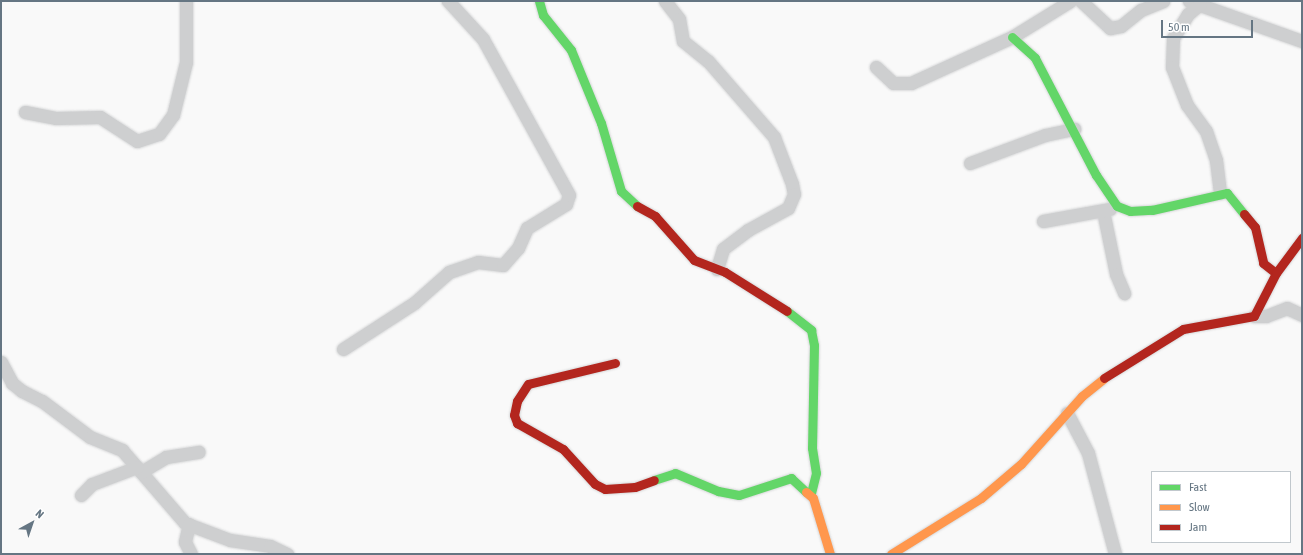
<!DOCTYPE html>
<html>
<head>
<meta charset="utf-8">
<style>
	body { margin:0 }
	#map { position:relative; width:1303px; height:555px; overflow:hidden; background:#f9f9f9; font-family:"Asap Condensed",sans-serif }
	div>[style] { position:absolute }
	.roads { filter:drop-shadow(0 0 1px #d5d6d7) drop-shadow(0 0 1px #d5d6d7) }
	.street>* { height:13px; margin:-6.5px; padding:0 6.5px; transform-origin:6.5px; border-radius:6.5px; background:#cecfd0 }
	.fast>* { height:9px; margin:-4.5px; padding:0 4.5px; transform-origin:4.5px; border-radius:4.5px; background:#63d668 }
	.slow>* { height:9px; margin:-4.5px; padding:0 4.5px; transform-origin:4.5px; border-radius:4.5px; background:#ff974d }
	.jam>* { height:9px; margin:-4.5px; padding:0 4.5px; transform-origin:4.5px; border-radius:4.5px; background:#b3261e }
	span { translate:-50% -50%; white-space:nowrap; text-align:center; line-height:1.15; -webkit-text-stroke:4px #fff; paint-order:stroke }
	.frame { position:absolute; inset:0; border:2px solid #657683; pointer-events:none }
	.legend { position:absolute; left:1151px; top:471px; width:140px; height:72px; box-sizing:border-box; background:#fff; border:1px solid #c1c8cd; margin:0; padding:5px 7px; list-style:none; font-size:12px; color:#657683 }
	.legend li { display:flex; align-items:center; gap:8px; height:20px }
	.legend b { width:20px; border:1px solid #c1c8cd }
	.north { position:absolute; left:12px; top:503px; width:40px; height:40px; -webkit-text-stroke:3px #fff; paint-order:stroke; rotate:40deg; font-size:11px; font-weight:700; line-height:16px; text-align:center; color:#657683 }
	.north::after { content:''; display:block; margin:auto; width:14px; height:18px; background:#657683; clip-path:polygon(50% 0,100% 100%,50% 72%,0 100%) }
	.scale { position:absolute; left:1161px; top:20px; width:92px; height:18px; box-sizing:border-box; border:2px solid #657683; border-top:0; padding-left:5px; font-size:12px; line-height:14px; white-space:nowrap; color:#657683; -webkit-text-stroke:3px #fff; paint-order:stroke }
</style>
</head>
<body>
<div id="map">
	<div class="roads">
		<div class="street">
			<i style="left:665px;top:1px;width:23px;rotate:52deg"></i>
			<i style="left:679px;top:19px;width:22px;rotate:80deg"></i>
			<i style="left:683px;top:41px;width:32px;rotate:39deg"></i>
			<i style="left:708px;top:61px;width:101px;rotate:49deg"></i>
			<i style="left:774px;top:137px;width:50px;rotate:69deg"></i>
			<i style="left:792px;top:184px;width:10px;rotate:79deg"></i>
			<i style="left:794px;top:194px;width:15px;rotate:113deg"></i>
			<i style="left:788px;top:208px;width:46px;rotate:151.2deg"></i>
			<i style="left:748px;top:230px;width:31px;rotate:143deg"></i>
			<i style="left:723px;top:249px;width:21px;rotate:107deg"></i>
			<i style="left:1081px;top:1px;width:40px;rotate:43deg"></i>
			<i style="left:1110px;top:28px;width:11px;rotate:-10deg"></i>
			<i style="left:1121px;top:26px;width:26px;rotate:-39deg"></i>
			<i style="left:1141px;top:10px;width:24px;rotate:-22deg"></i>
			<i style="left:1189px;top:1px;width:120px;rotate:19.5deg"></i>
			<i style="left:1200px;top:4px;width:16px;rotate:140deg"></i>
			<i style="left:1188px;top:14px;width:28px;rotate:122deg"></i>
			<i style="left:1173px;top:38px;width:29px;rotate:92deg"></i>
			<i style="left:1172px;top:67px;width:41px;rotate:68.5deg"></i>
			<i style="left:1187px;top:105px;width:32px;rotate:54deg"></i>
			<i style="left:1206px;top:131px;width:31px;rotate:71deg"></i>
			<i style="left:1216px;top:160px;width:33px;rotate:83deg"></i>
			<i style="left:876px;top:67px;width:23px;rotate:43deg"></i>
			<i style="left:893px;top:83px;width:18px"></i>
			<i style="left:911px;top:83px;width:111px;rotate:-24.5deg"></i>
			<i style="left:1012px;top:37px;width:68px;rotate:-31.8deg"></i>
			<i style="left:25px;top:112px;width:32px;rotate:11deg"></i>
			<i style="left:56px;top:118px;width:44px;rotate:-1.3deg"></i>
			<i style="left:100px;top:117px;width:44px;rotate:33deg"></i>
			<i style="left:137px;top:141px;width:23px;rotate:-18deg"></i>
			<i style="left:159px;top:134px;width:24px;rotate:-54deg"></i>
			<i style="left:173px;top:115px;width:55px;rotate:-76.2deg"></i>
			<i style="left:186px;top:62px;width:61px;rotate:-90deg"></i>
			<i style="left:970px;top:163px;width:80px;rotate:-20.5deg"></i>
			<i style="left:1045px;top:135px;width:30px;rotate:-12deg"></i>
			<i style="left:1103px;top:211px;width:64px;rotate:78.3deg"></i>
			<i style="left:1116px;top:274px;width:21px;rotate:67deg"></i>
			<i style="left:1043px;top:221px;width:68px;rotate:-10.2deg"></i>
			<i style="left:1254px;top:316px;width:12px"></i>
			<i style="left:1266px;top:316px;width:22px;rotate:-21deg"></i>
			<i style="left:1287px;top:308px;width:17px;rotate:25deg"></i>
			<i style="left:343px;top:349px;width:85px;rotate:-32.9deg"></i>
			<i style="left:414px;top:303px;width:47px;rotate:-41.5deg"></i>
			<i style="left:449px;top:272px;width:31px;rotate:-19deg"></i>
			<i style="left:478px;top:262px;width:25px;rotate:7deg"></i>
			<i style="left:503px;top:265px;width:23px;rotate:-49deg"></i>
			<i style="left:518px;top:248px;width:22px;rotate:-66deg"></i>
			<i style="left:527px;top:228px;width:46px;rotate:-31.6deg"></i>
			<i style="left:566px;top:204px;width:9px;rotate:-72deg"></i>
			<i style="left:569px;top:195px;width:178px;rotate:-118.9deg"></i>
			<i style="left:483px;top:39px;width:52px;rotate:-132.6deg"></i>
			<i style="left:1px;top:362px;width:24px;rotate:62deg"></i>
			<i style="left:12px;top:383px;width:13px;rotate:39deg"></i>
			<i style="left:22px;top:391px;width:22px;rotate:27deg"></i>
			<i style="left:42px;top:401px;width:60px;rotate:36.9deg"></i>
			<i style="left:90px;top:437px;width:35px;rotate:22deg"></i>
			<i style="left:122px;top:450px;width:96px;rotate:49.2deg"></i>
			<i style="left:185px;top:523px;width:48px;rotate:20.7deg"></i>
			<i style="left:230px;top:540px;width:40px;rotate:8.5deg"></i>
			<i style="left:270px;top:546px;width:19px;rotate:25deg"></i>
			<i style="left:1067px;top:413px;width:45px;rotate:62.3deg"></i>
			<i style="left:1088px;top:453px;width:105px;rotate:75deg"></i>
			<i style="left:141px;top:472px;width:29px;rotate:-31deg"></i>
			<i style="left:166px;top:457px;width:33px;rotate:-9deg"></i>
			<i style="left:81px;top:495px;width:16px;rotate:-45deg"></i>
			<i style="left:92px;top:484px;width:48px;rotate:-20.7deg"></i>
			<i style="left:189px;top:524px;width:18px;rotate:103deg"></i>
			<i style="left:185px;top:542px;width:13px;rotate:63deg"></i>
		</div>
		<div class="fast">
			<i style="left:539px;top:1px;width:15px;rotate:74deg"></i>
			<i style="left:543px;top:15px;width:45px;rotate:51.3deg"></i>
			<i style="left:571px;top:50px;width:79px;rotate:67.7deg"></i>
			<i style="left:601px;top:123px;width:71px;rotate:73.6deg"></i>
			<i style="left:621px;top:191px;width:22px;rotate:43deg"></i>
			<i style="left:1012px;top:37px;width:31px;rotate:42deg"></i>
			<i style="left:1035px;top:58px;width:132px;rotate:62.5deg"></i>
			<i style="left:1096px;top:175px;width:37px;rotate:56deg"></i>
			<i style="left:1117px;top:206px;width:14px;rotate:21deg"></i>
			<i style="left:1130px;top:211px;width:22px;rotate:-3deg"></i>
			<i style="left:1152px;top:210px;width:77px;rotate:-12.8deg"></i>
			<i style="left:1227px;top:193px;width:27px;rotate:51deg"></i>
			<i style="left:787px;top:311px;width:31px;rotate:38deg"></i>
			<i style="left:811px;top:330px;width:15px;rotate:79deg"></i>
			<i style="left:814px;top:345px;width:103px;rotate:91.1deg"></i>
			<i style="left:812px;top:448px;width:25px;rotate:81deg"></i>
			<i style="left:816px;top:473px;width:21px;rotate:104deg"></i>
			<i style="left:654px;top:480px;width:22px;rotate:-18deg"></i>
			<i style="left:675px;top:473px;width:47px;rotate:22.7deg"></i>
			<i style="left:718px;top:491px;width:21px;rotate:11deg"></i>
			<i style="left:739px;top:495px;width:55px;rotate:-18.1deg"></i>
			<i style="left:791px;top:478px;width:21px;rotate:43deg"></i>
		</div>
		<div class="slow">
			<i style="left:806px;top:492px;width:9px;rotate:41deg"></i>
			<i style="left:813px;top:498px;width:59px;rotate:73.1deg"></i>
			<i style="left:891px;top:554px;width:106px;rotate:-31.9deg"></i>
			<i style="left:981px;top:498px;width:52px;rotate:-40.4deg"></i>
			<i style="left:1021px;top:464px;width:91px;rotate:-48.1deg"></i>
			<i style="left:1082px;top:396px;width:28px;rotate:-39deg"></i>
		</div>
		<div class="jam">
			<i style="left:637px;top:206px;width:21px;rotate:29deg"></i>
			<i style="left:655px;top:216px;width:59px;rotate:48.4deg"></i>
			<i style="left:694px;top:260px;width:33px;rotate:21deg"></i>
			<i style="left:725px;top:272px;width:73px;rotate:32.2deg"></i>
			<i style="left:1244px;top:214px;width:17px;rotate:50deg"></i>
			<i style="left:1255px;top:227px;width:37px;rotate:77deg"></i>
			<i style="left:1263px;top:263px;width:16px;rotate:38deg"></i>
			<i style="left:615px;top:363px;width:89px;rotate:166.4deg"></i>
			<i style="left:528px;top:384px;width:20px;rotate:123deg"></i>
			<i style="left:517px;top:401px;width:14px;rotate:102deg"></i>
			<i style="left:514px;top:415px;width:9px;rotate:69deg"></i>
			<i style="left:517px;top:423px;width:53px;rotate:29.5deg"></i>
			<i style="left:563px;top:449px;width:47px;rotate:47.6deg"></i>
			<i style="left:595px;top:484px;width:11px;rotate:27deg"></i>
			<i style="left:605px;top:489px;width:30px;rotate:-4deg"></i>
			<i style="left:635px;top:487px;width:20px;rotate:-20deg"></i>
			<i style="left:1104px;top:378px;width:93px;rotate:-31.8deg"></i>
			<i style="left:1183px;top:329px;width:72px;rotate:-10.4deg"></i>
			<i style="left:1254px;top:316px;width:48px;rotate:-62.9deg"></i>
			<i style="left:1276px;top:273px;width:44px;rotate:-53.4deg"></i>
		</div>
	</div>
	<div class="frame"></div>
	<ul class="legend">
	<li><b style="height:5px;background:#63d668"></b>Fast</li>
	<li><b style="height:5px;background:#ff974d"></b>Slow</li>
	<li><b style="height:5px;background:#b3261e"></b>Jam</li>
	</ul>
	<div class="north">N</div>
	<div class="scale">50 m</div>
</div>
</body>
</html>
